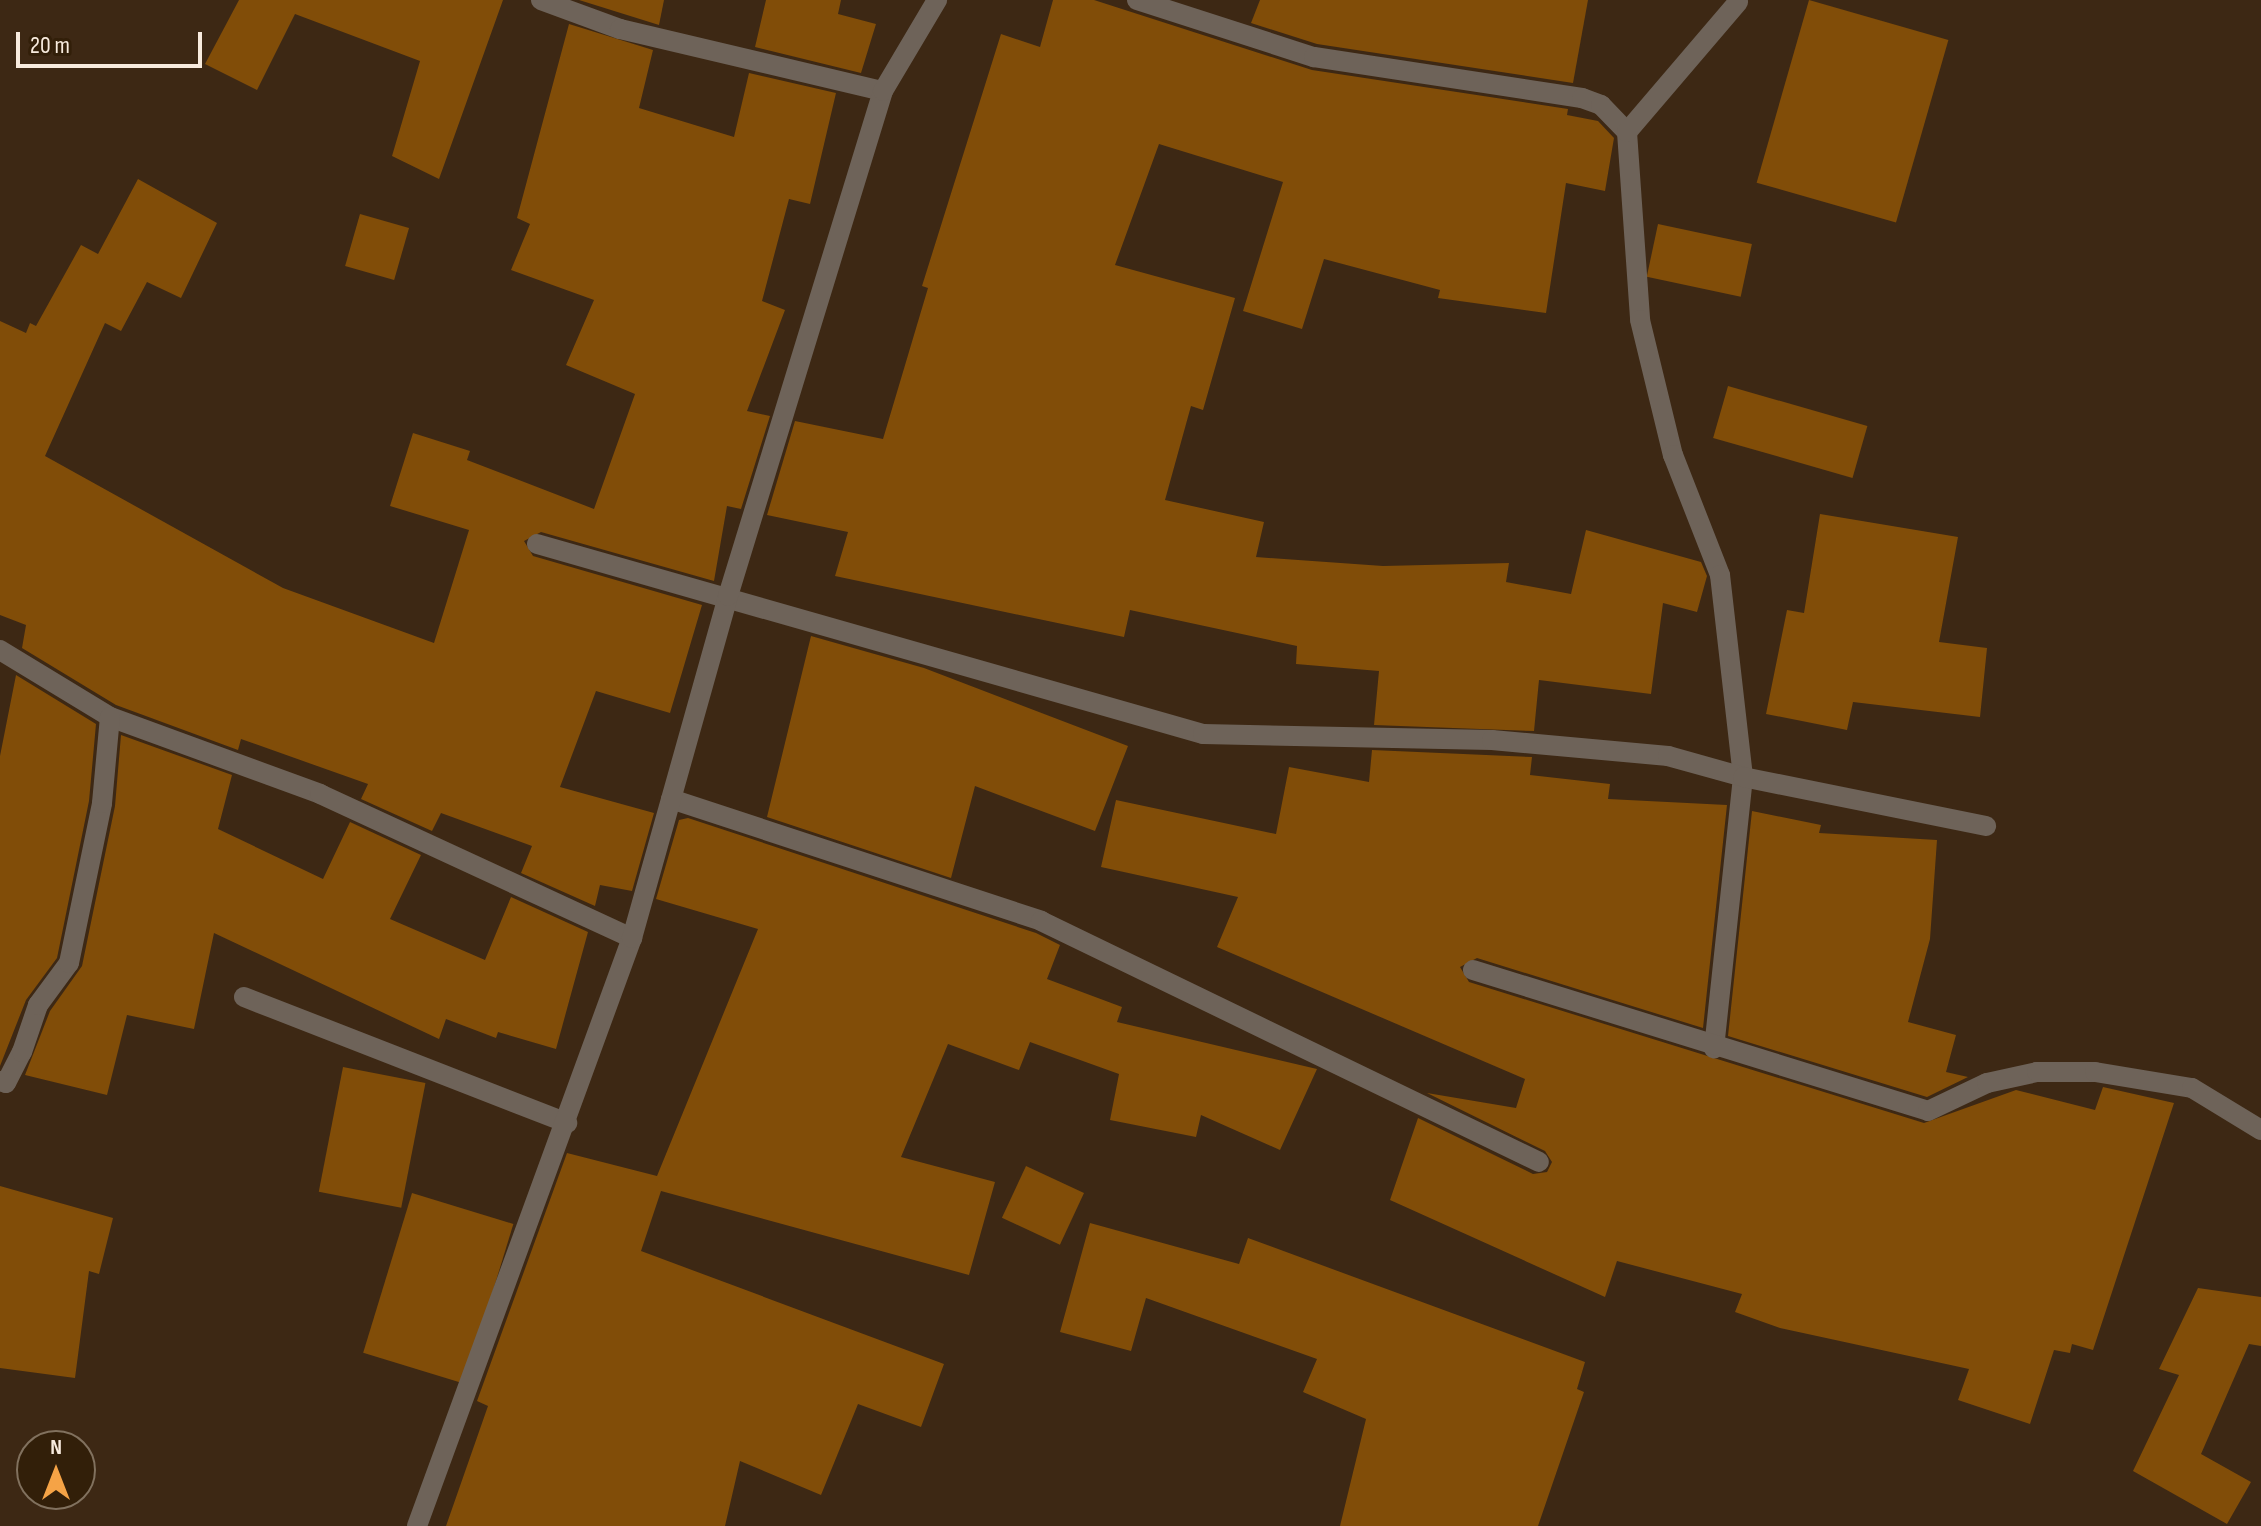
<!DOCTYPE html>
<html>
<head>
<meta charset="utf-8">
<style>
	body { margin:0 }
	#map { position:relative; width:2261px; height:1526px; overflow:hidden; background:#3d2814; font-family:"Sofia Sans Condensed",sans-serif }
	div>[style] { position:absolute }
	.building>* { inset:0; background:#814d08; transform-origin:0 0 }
	.minor>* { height:20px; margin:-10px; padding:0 10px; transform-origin:10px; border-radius:10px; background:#6e6359 }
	span { translate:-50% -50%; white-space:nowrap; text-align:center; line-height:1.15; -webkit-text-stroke:7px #321f09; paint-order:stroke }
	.north { position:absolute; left:16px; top:1430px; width:80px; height:80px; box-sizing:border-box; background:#321f09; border:2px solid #81715e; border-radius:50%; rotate:0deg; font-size:22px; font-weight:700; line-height:32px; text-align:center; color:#f8ebde }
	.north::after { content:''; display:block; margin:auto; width:28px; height:36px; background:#f5a346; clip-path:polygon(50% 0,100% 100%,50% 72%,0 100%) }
	.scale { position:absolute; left:16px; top:32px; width:186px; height:36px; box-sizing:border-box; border:4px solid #f8ebde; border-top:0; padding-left:10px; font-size:24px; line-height:28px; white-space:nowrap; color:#f8ebde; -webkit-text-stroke:6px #321f09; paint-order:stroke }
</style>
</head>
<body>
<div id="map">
	<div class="building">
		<i style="clip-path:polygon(239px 0,503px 0,439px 179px,392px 156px,420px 61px,295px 14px,257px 90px,205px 64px)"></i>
		<i style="clip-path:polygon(579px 0,664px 0,659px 25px)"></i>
		<i style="clip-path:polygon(766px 0,841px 0,838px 14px,876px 24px,861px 73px,755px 47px)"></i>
		<i style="clip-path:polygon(1053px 0,1094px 0,1312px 70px,1568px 109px,1567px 115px,1598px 121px,1614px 138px,1605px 191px,1566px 183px,1546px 313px,1438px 298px,1440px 290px,1324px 259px,1302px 329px,1243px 311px,1283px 182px,1159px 144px,1115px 265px,1235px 298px,1203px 410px,1191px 406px,1165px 500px,1264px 522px,1256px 557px,1383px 566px,1509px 563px,1506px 582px,1571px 594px,1586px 530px,1701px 562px,1707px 576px,1697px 612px,1663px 603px,1651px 694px,1539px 680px,1534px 731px,1374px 725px,1379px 671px,1296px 664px,1297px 646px,1130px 610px,1124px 637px,835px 576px,848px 532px,767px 515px,795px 421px,883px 439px,928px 288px,922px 286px,1001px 34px,1040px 47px)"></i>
		<i style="clip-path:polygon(1260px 0,1588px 0,1573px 83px,1317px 44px,1251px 23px)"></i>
		<i style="left:1809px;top:0;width:145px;height:190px;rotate:16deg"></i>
		<i style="clip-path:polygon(569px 24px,653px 50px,639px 108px,734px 137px,749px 73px,836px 93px,810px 204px,789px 199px,762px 301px,785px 310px,747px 411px,770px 416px,741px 509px,727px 506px,714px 581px,541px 532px,524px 541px,533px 556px,702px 605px,670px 713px,596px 691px,560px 787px,654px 813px,632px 891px,600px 885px,595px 906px,521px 873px,532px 846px,441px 813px,432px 831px,361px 799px,368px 784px,241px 739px,238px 750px,116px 705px,22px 648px,26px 625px,0 615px,0 321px,26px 333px,30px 323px,36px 326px,81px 245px,98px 254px,138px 179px,217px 223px,181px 298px,147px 282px,121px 331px,105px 323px,45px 456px,283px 588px,434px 643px,469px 530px,390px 506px,413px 433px,470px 451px,467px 460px,594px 509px,635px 394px,566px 365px,594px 300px,511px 270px,530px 224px,517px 218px)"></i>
		<i style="left:360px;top:214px;width:51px;height:54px;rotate:16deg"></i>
		<i style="left:1658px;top:224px;width:96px;height:54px;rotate:12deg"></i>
		<i style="left:1728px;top:386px;width:145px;height:54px;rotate:16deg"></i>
		<i style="clip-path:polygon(1820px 514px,1958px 537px,1939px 642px,1987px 648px,1980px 717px,1853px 702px,1847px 730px,1766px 714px,1787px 610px,1804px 613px)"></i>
		<i style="clip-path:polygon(811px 636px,924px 668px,1128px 746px,1095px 831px,975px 786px,951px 878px,767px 817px)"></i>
		<i style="clip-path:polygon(16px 675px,96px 724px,89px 801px,57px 958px,26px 1000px,0 1066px,0 756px)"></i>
		<i style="clip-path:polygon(121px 735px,232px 775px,218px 829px,323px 879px,350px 822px,421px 855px,390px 919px,485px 960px,511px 897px,588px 932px,556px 1049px,498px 1032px,496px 1038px,446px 1019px,439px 1039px,214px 933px,194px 1029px,127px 1015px,107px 1095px,25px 1075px,50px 1011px,82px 966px,115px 806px)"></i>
		<i style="clip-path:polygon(1372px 750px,1532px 757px,1530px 775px,1610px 784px,1608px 799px,1727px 805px,1703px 1028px,1477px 958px,1460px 967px,1469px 982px,1924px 1123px,2016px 1090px,2095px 1110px,2103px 1087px,2174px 1103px,2093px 1350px,2072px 1344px,2070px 1353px,2054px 1350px,2030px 1424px,1958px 1400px,1969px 1369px,1780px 1328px,1735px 1312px,1742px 1294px,1617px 1261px,1605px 1297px,1390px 1200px,1418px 1118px,1533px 1174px,1547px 1172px,1552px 1162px,1545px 1151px,1427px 1093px,1516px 1108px,1525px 1079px,1217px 947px,1238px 897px,1101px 867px,1116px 800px,1276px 834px,1289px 767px,1369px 782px)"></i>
		<i style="clip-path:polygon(1752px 811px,1821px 825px,1819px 833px,1937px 840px,1930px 939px,1908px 1022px,1956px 1035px,1946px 1072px,1968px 1077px,1927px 1097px,1728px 1036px)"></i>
		<i style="clip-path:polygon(688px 818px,1036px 933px,1060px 945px,1047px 979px,1122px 1007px,1117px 1022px,1317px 1069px,1280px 1150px,1201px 1115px,1196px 1137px,1110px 1120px,1119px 1074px,1030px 1042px,1019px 1070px,948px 1044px,901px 1157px,995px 1182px,969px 1275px,661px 1191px,641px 1251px,944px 1364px,921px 1427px,858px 1404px,821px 1495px,740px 1461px,725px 1526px,446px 1526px,488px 1406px,477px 1401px,567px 1153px,657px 1176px,758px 929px,656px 899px,679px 820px)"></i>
		<i style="left:343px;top:1067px;width:84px;height:127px;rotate:11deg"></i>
		<i style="left:1026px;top:1166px;width:64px;height:57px;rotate:25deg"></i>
		<i style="clip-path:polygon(0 1186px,113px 1218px,99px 1274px,89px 1271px,75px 1378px,0 1368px)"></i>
		<i style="left:412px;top:1193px;width:106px;height:167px;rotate:17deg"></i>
		<i style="clip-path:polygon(1090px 1223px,1239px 1264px,1248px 1238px,1585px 1362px,1577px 1389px,1584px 1392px,1538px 1526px,1340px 1526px,1366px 1419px,1303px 1392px,1317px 1359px,1146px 1298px,1131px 1351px,1060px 1332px)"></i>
		<i style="clip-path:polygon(2198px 1288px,2261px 1297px,2261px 1346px,2249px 1344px,2201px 1454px,2251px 1482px,2227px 1524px,2133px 1471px,2179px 1375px,2159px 1369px)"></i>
	</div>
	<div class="minor">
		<i style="left:541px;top:0;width:84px;rotate:20.2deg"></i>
		<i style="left:620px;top:29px;width:270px;rotate:13.3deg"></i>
		<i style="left:1137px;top:0;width:186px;rotate:17.9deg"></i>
		<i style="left:1314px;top:57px;width:271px;rotate:8.7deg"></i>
		<i style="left:1582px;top:98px;width:20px;rotate:20deg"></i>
		<i style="left:1601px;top:105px;width:37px;rotate:46deg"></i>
		<i style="left:1627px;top:132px;width:188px;rotate:86deg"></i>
		<i style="left:1640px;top:320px;width:139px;rotate:76.3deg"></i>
		<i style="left:1673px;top:455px;width:129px;rotate:68.6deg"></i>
		<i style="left:1720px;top:575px;width:203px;rotate:83.5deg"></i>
		<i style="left:1743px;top:777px;width:273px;rotate:96.1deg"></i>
		<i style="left:1627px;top:132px;width:171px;rotate:-49.5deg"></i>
		<i style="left:537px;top:544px;width:693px;rotate:15.92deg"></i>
		<i style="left:1203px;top:734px;width:289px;rotate:1.2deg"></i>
		<i style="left:1492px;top:740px;width:177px;rotate:5.2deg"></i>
		<i style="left:1668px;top:756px;width:78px;rotate:15.6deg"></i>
		<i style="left:1743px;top:777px;width:248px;rotate:11.4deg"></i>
		<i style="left:0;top:650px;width:129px;rotate:31.3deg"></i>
		<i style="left:110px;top:717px;width:224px;rotate:20.1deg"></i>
		<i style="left:320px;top:794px;width:344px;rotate:24.8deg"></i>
		<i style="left:671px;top:799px;width:390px;rotate:18.2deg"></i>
		<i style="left:1041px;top:921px;width:553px;rotate:25.82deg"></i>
		<i style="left:1473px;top:970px;width:476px;rotate:17.2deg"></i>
		<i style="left:1928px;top:1111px;width:65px;rotate:-25.4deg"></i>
		<i style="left:1987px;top:1083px;width:51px;rotate:-12.4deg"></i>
		<i style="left:2037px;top:1072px;width:58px"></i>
		<i style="left:2095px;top:1072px;width:98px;rotate:9.4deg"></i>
		<i style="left:2192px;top:1088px;width:81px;rotate:31.3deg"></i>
		<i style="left:244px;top:997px;width:347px;rotate:21.3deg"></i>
		<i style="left:0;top:1081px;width:6px;rotate:18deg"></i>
		<i style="left:6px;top:1083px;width:35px;rotate:-63deg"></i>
		<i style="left:22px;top:1052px;width:50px;rotate:-71.2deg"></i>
		<i style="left:38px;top:1005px;width:52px;rotate:-53.6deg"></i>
		<i style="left:69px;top:963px;width:163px;rotate:-78.3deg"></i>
		<i style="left:102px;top:803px;width:86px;rotate:-84.7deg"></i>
		<i style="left:417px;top:1526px;width:626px;rotate:-69.92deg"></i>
		<i style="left:632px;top:938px;width:355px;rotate:-74.3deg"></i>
		<i style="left:728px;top:596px;width:528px;rotate:-72.94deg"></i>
		<i style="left:883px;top:91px;width:106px;rotate:-59.3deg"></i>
	</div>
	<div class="north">N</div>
	<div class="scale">20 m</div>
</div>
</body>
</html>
